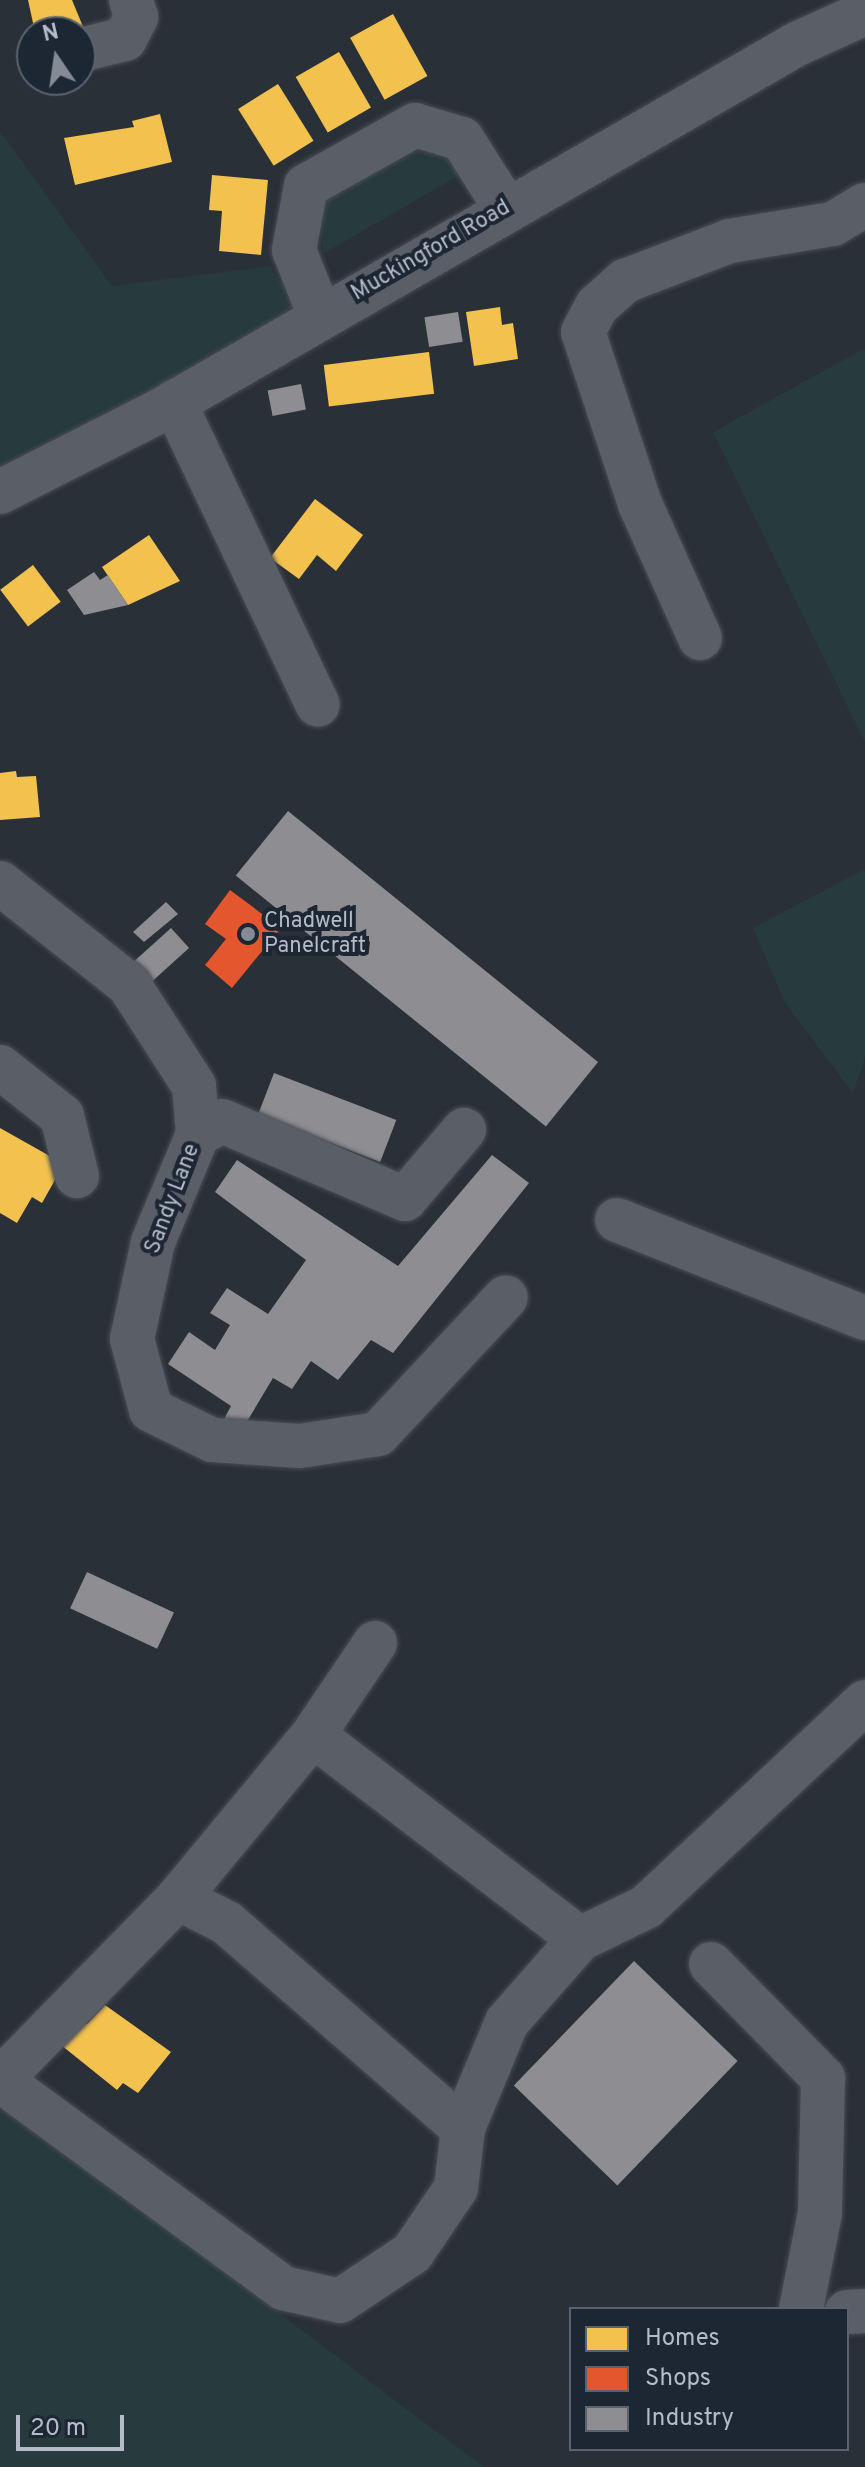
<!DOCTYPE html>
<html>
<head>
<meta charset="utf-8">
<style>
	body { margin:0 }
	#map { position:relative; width:865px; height:2467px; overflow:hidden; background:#2a3038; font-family:Overpass,sans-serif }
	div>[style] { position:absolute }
	.green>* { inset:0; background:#273a3e }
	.homes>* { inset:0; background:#f2c14e; transform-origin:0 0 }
	.shops>* { inset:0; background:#e4572e }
	.industry>* { inset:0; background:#8d8d92; transform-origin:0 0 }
	.roads { filter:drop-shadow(0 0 2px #484c53) drop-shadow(0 0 2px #484c53) }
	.minor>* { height:44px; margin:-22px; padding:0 22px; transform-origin:22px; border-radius:22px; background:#5a5e66 }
	.dots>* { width:22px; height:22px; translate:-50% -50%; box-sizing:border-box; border:4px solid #1d2633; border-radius:50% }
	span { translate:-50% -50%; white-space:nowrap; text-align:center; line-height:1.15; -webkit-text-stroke:8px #1d2633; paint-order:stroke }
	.street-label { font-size:22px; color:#b4bcc9 }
	.poi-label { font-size:22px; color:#b4bcc9 }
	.left { translate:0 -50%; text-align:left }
	.legend { position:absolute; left:569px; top:2307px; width:280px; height:144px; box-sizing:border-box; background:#1d2633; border:2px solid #59626f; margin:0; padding:10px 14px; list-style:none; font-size:24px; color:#b4bcc9 }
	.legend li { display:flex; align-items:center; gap:16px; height:40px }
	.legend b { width:40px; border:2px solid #59626f }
	.north { position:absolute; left:16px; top:16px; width:80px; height:80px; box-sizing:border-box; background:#1d2633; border:2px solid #59626f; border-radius:50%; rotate:347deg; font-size:22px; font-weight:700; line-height:32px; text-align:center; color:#b4bcc9 }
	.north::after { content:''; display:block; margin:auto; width:28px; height:36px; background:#848b96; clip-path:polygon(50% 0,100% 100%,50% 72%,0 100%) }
	.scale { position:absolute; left:16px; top:2415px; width:108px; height:36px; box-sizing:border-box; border:4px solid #b4bcc9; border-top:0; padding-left:10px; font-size:24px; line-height:28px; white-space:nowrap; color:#b4bcc9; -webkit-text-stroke:6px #1d2633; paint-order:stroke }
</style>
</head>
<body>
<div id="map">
	<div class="green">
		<i style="clip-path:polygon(0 131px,112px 286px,271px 266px,294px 307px,95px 426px,0 470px)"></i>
		<i style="clip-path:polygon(433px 145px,463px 173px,323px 254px,320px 207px,338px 187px)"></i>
		<i style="clip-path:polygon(865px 348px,865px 742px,713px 432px)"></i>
		<i style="clip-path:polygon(865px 869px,865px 1058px,853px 1093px,785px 1003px,753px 928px)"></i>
		<i style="clip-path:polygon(0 2102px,393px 2399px,484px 2467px,0 2467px)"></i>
	</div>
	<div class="homes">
		<i style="clip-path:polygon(28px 0,72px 0,84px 29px,35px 32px)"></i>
		<i style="left:393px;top:14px;width:71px;height:49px;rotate:61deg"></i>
		<i style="left:339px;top:52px;width:64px;height:50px;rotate:60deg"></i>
		<i style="left:278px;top:84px;width:67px;height:47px;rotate:58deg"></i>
		<i style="clip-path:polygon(160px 114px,172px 162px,75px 185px,64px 138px,134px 127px,132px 121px)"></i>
		<i style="clip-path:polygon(212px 175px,268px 180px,261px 255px,219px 251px,222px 211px,209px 210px)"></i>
		<i style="clip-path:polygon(500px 307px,502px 325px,513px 323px,518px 359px,474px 366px,466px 312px)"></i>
		<i style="left:429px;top:352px;width:42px;height:106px;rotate:83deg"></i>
		<i style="clip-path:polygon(315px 499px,363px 535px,336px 571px,317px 555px,299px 579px,270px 558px)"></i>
		<i style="clip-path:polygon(149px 535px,180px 581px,128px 605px,102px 567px)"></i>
		<i style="left:33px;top:565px;width:46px;height:41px;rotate:53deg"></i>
		<i style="clip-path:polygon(16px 771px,17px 777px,36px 776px,40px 817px,0 820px,0 773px)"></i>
		<i style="clip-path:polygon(0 1128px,64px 1164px,42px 1203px,32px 1197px,17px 1223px,0 1213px)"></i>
		<i style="clip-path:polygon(105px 2005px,171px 2052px,138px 2093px,123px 2083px,117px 2090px,56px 2041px,76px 2017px,87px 2024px)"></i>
	</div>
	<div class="shops">
		<i style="clip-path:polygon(230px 890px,281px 928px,232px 988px,205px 965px,226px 939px,205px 924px)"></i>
	</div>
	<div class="industry">
		<i style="left:458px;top:312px;width:30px;height:34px;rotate:81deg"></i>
		<i style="left:301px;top:384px;width:26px;height:34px;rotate:79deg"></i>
		<i style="clip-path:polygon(94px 572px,100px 580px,108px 575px,128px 605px,84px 615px,67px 590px)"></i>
		<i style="left:288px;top:811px;width:399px;height:83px;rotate:39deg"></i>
		<i style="clip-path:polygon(166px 902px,178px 914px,144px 942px,133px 932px)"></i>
		<i style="left:171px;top:928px;width:27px;height:54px;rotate:48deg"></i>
		<i style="left:274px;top:1073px;width:131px;height:45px;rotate:21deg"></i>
		<i style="clip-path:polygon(492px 1155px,529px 1183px,393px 1353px,371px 1340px,338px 1380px,311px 1361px,292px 1389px,273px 1378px,239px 1435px,222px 1423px,231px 1406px,168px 1364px,189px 1332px,215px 1350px,230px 1325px,210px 1313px,227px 1288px,268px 1314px,306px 1260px,215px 1192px,237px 1160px,398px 1266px)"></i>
		<i style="left:87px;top:1572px;width:96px;height:40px;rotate:25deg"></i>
		<i style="left:634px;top:1961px;width:144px;height:173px;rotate:44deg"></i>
	</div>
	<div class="roads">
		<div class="minor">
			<i style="left:80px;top:50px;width:46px;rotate:-13.7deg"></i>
			<i style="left:125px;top:39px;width:25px;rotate:-63deg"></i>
			<i style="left:136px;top:17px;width:18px;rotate:-106deg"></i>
			<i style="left:320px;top:316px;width:71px;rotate:-111.5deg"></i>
			<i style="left:294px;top:250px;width:65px;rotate:-79.4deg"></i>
			<i style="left:306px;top:186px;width:125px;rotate:-29.2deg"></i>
			<i style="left:415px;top:125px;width:49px;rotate:16.6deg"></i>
			<i style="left:462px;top:139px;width:80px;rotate:57.7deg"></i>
			<i style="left:174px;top:402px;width:335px;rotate:64.6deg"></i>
			<i style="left:0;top:492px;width:177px;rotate:-26.9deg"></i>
			<i style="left:158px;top:412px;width:737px;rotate:-29.94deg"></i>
			<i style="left:797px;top:44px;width:75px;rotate:-24.5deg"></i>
			<i style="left:700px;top:638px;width:147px;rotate:-114.1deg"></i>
			<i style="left:640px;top:504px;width:181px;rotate:-108.3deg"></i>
			<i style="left:583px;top:332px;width:30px;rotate:-62deg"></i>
			<i style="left:597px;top:306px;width:38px;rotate:-42deg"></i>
			<i style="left:625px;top:281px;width:112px;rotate:-20.9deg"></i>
			<i style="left:730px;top:241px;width:104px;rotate:-9.4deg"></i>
			<i style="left:833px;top:224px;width:37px;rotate:-31deg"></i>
			<i style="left:0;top:883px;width:164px;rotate:38.3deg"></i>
			<i style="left:129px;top:985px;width:120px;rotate:57.2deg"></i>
			<i style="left:194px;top:1086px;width:48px;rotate:85.2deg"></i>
			<i style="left:198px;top:1134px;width:117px;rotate:112.6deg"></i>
			<i style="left:153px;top:1242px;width:99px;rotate:102.2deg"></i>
			<i style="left:132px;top:1339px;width:73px;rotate:75deg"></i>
			<i style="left:151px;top:1410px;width:68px;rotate:26.2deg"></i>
			<i style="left:212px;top:1440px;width:88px;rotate:3.9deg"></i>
			<i style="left:300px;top:1446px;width:79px;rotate:-8.7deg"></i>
			<i style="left:378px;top:1434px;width:187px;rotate:-46.9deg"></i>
			<i style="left:0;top:1067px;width:79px;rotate:38.3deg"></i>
			<i style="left:62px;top:1116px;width:62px;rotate:76deg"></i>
			<i style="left:198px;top:1134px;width:27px;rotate:-28deg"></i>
			<i style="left:222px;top:1121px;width:199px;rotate:23.1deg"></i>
			<i style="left:405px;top:1199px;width:91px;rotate:-49.5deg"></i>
			<i style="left:617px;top:1220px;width:267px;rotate:21.6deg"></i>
			<i style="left:313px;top:1735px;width:111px;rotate:-56deg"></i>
			<i style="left:178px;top:1898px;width:55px;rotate:27deg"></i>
			<i style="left:227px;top:1923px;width:313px;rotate:41deg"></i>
			<i style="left:711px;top:1964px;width:160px;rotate:45.5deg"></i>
			<i style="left:823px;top:2078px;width:135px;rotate:91.3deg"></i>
			<i style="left:820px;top:2213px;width:98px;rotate:101.2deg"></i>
			<i style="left:0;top:2080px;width:351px;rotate:36.3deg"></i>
			<i style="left:283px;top:2288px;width:58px;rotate:12.8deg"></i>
			<i style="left:340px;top:2301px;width:87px;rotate:-33.7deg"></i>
			<i style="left:412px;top:2253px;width:78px;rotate:-55.9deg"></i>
			<i style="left:456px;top:2188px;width:60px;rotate:-83.3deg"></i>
			<i style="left:463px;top:2128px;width:115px;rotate:-67.5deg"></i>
			<i style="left:507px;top:2022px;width:111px;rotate:-48.7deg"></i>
			<i style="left:580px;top:1939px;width:73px;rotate:-25.9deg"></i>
			<i style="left:646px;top:1907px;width:300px;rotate:-43.1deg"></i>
			<i style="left:0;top:2080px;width:255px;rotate:-45.6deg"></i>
			<i style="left:178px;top:1898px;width:212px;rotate:-50.4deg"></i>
			<i style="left:313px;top:1735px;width:336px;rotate:37.4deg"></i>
			<i style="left:847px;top:2312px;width:18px;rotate:-3deg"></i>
		</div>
	</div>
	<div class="dots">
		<i style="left:248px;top:934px;background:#848b96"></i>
	</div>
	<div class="street-label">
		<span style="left:431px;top:251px;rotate:-30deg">Muckingford Road</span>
		<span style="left:173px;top:1199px;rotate:-69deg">Sandy Lane</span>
	</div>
	<div class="poi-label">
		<span class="left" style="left:264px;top:934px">Chadwell<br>Panelcraft</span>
	</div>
	<ul class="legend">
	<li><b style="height:22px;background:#f2c14e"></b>Homes</li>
	<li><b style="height:22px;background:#e4572e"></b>Shops</li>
	<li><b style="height:22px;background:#8d8d92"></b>Industry</li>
	</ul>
	<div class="north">N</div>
	<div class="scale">20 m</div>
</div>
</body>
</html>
